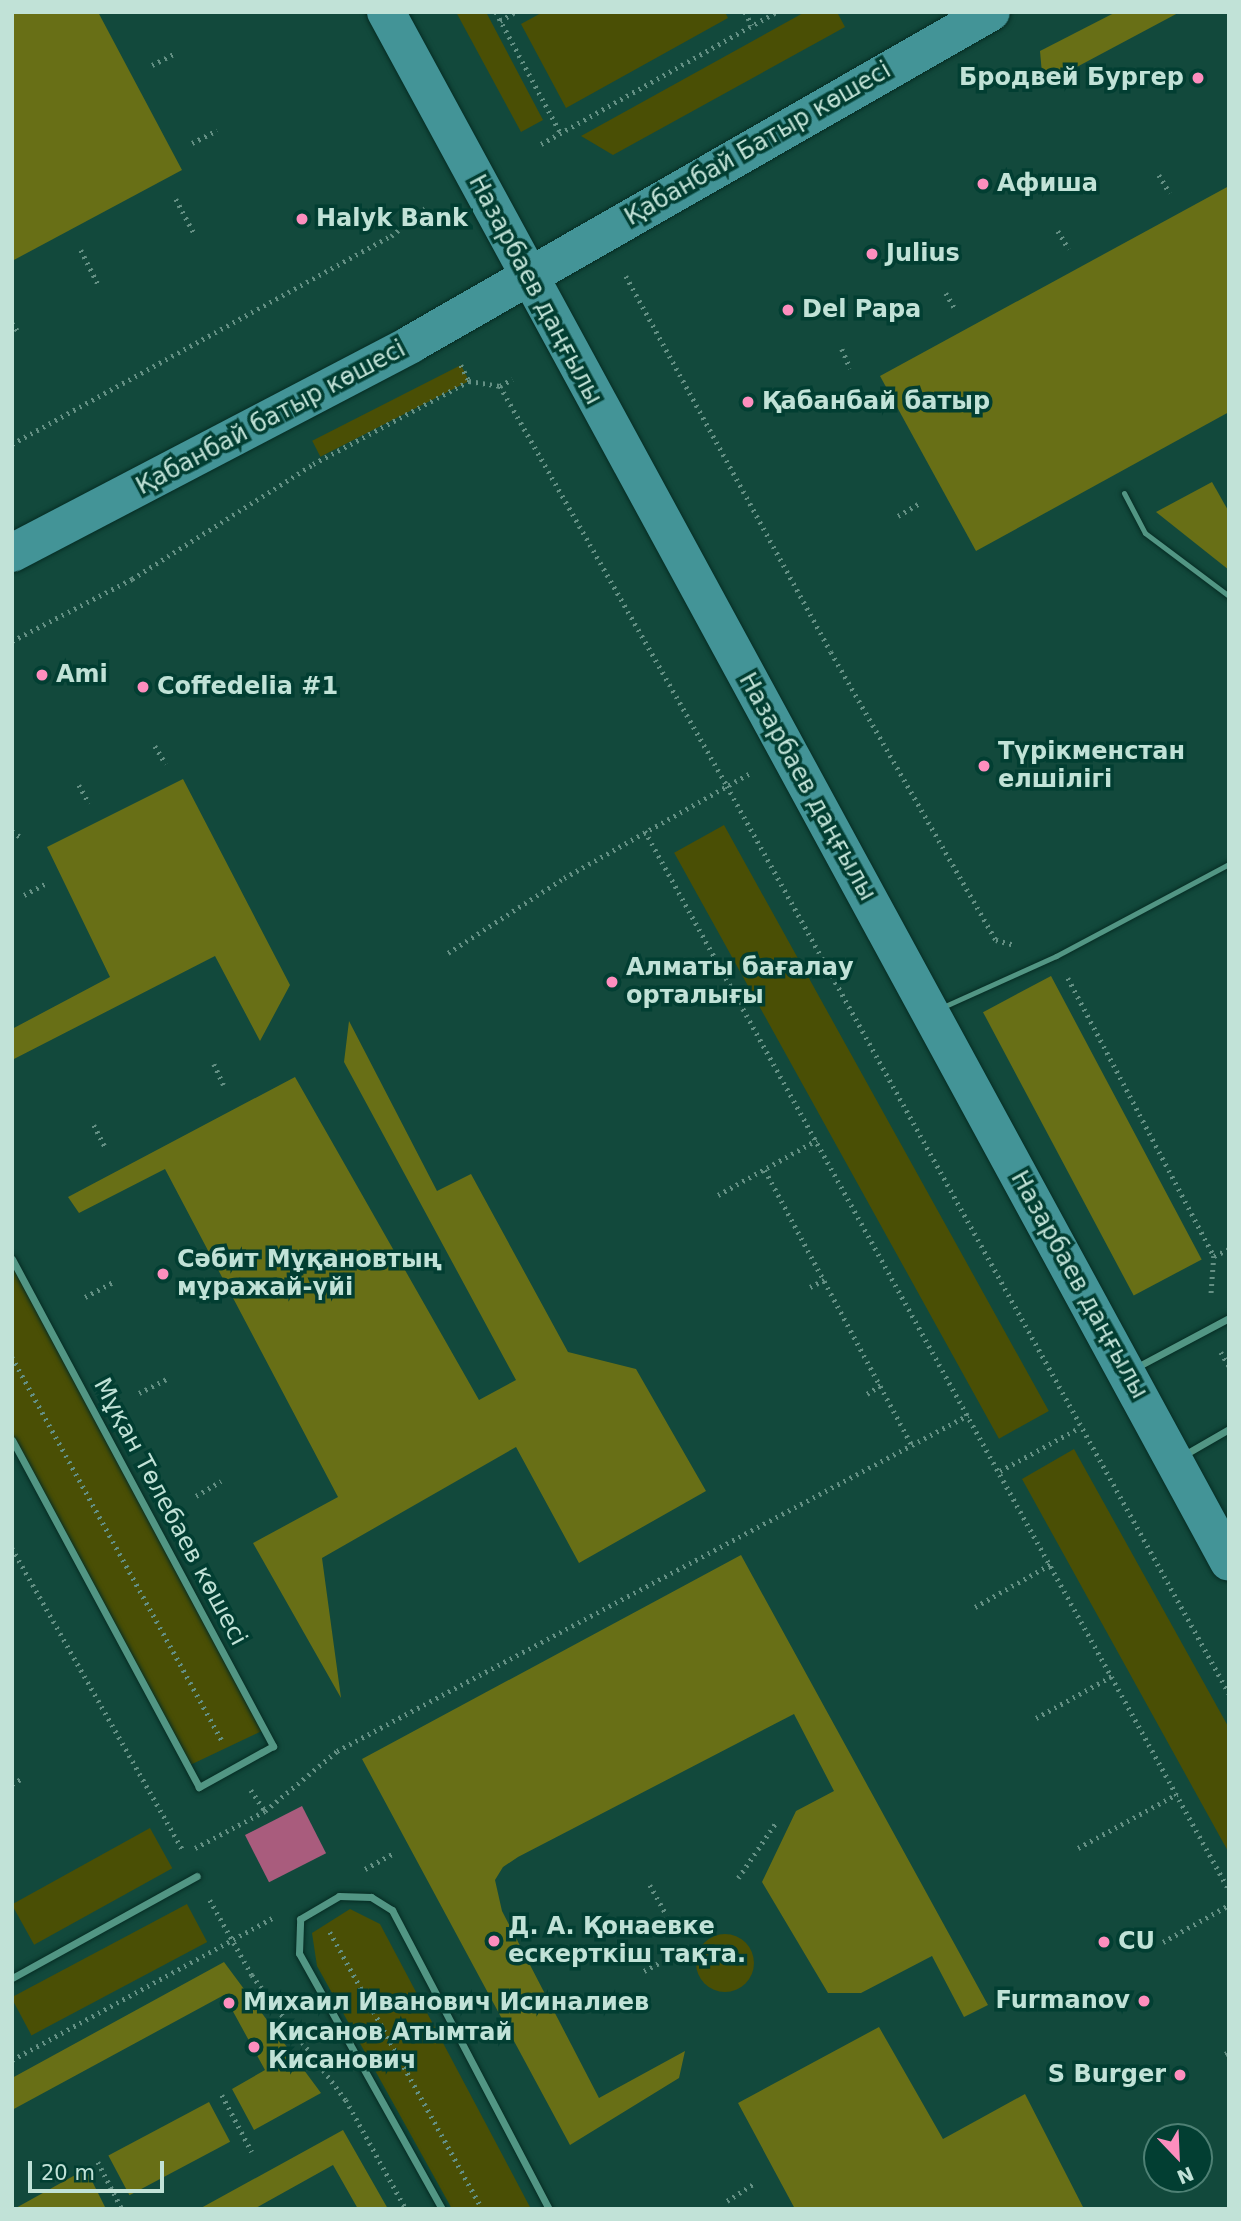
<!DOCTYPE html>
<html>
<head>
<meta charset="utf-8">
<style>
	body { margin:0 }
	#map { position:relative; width:1241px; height:2221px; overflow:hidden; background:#12493c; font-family:"DejaVu Sans",sans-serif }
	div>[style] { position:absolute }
	.green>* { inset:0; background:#4a4f05; transform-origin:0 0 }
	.round { border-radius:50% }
	.forest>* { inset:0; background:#686f16; transform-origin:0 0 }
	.water>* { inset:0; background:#a95c7d; transform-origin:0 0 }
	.path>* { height:4.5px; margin-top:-2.25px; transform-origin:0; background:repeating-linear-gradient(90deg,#649084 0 2px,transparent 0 7px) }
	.roads { filter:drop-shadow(0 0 2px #062c23) drop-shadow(0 0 2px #062c23) }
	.lane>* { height:5px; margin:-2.5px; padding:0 2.5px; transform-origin:2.5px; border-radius:2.5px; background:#529684 }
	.street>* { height:7px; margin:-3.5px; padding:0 3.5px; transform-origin:3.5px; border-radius:3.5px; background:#529684 }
	.secondary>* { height:38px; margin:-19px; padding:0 19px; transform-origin:19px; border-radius:19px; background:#439497 }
	.dots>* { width:19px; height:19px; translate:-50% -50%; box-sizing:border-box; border:4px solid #023e32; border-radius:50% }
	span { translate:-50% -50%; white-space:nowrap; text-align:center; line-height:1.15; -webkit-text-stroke:7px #023e32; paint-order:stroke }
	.poi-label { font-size:24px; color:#c1e2d7; font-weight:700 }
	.right { translate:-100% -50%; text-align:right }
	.left { translate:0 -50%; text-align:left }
	.street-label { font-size:24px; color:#c1e2d7 }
	.frame { position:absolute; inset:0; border:14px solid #c1e2d7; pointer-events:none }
	.north { position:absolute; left:1143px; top:2123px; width:70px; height:70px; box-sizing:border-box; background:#023e32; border:2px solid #4e8074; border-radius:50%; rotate:157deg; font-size:19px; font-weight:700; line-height:28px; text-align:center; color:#c1e2d7 }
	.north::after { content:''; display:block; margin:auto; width:24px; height:32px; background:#fd8ebe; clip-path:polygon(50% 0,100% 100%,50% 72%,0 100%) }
	.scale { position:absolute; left:28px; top:2161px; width:136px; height:32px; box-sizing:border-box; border:4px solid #c1e2d7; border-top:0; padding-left:9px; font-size:21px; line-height:24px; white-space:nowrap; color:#c1e2d7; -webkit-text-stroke:5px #023e32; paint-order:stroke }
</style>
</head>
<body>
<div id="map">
	<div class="green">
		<i style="clip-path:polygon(456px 12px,486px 12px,543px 120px,521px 132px)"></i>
		<i style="clip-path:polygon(543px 12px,725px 12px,728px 18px,566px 108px,521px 24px)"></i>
		<i style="clip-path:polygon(805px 12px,837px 12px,845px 27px,613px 155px,581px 136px)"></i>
		<i style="left:461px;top:365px;width:18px;height:167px;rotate:63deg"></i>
		<i style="left:724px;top:825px;width:670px;height:57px;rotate:61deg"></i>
		<i style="clip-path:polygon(12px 1259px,264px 1730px,188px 1766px,12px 1440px)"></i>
		<i style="clip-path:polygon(1074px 1449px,1229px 1728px,1229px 1853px,1022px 1479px)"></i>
		<i style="left:150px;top:1828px;width:46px;height:158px;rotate:61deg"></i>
		<i style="left:187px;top:1904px;width:43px;height:199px;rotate:62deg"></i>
		<i style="clip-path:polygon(350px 1909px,380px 1924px,531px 2209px,452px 2209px,317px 1966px,312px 1933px)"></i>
		<i class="round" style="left:696px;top:1934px;width:58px;height:58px"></i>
	</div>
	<div class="forest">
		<i style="clip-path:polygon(12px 12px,98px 12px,182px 170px,12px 261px)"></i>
		<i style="clip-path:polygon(1116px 12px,1178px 13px,1043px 85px,1040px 51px)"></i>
		<i style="clip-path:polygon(1229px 186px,1229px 412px,976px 551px,880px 376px)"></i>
		<i style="clip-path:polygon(1212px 482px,1229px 512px,1229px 570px,1156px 512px)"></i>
		<i style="clip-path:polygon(183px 779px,290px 985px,260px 1041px,215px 956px,12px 1060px,12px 1029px,110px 977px,47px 847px)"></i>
		<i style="left:1051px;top:976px;width:321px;height:77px;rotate:62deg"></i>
		<i style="clip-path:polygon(349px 1021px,437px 1191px,471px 1174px,568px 1352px,636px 1369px,706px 1491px,579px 1563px,516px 1447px,322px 1558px,341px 1698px,253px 1543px,338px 1497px,165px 1169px,79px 1213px,68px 1197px,295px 1077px,479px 1400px,516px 1380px,344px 1062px)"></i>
		<i style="clip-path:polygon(741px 1555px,988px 2005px,964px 2017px,932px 1956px,861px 1993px,828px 1993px,762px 1882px,796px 1811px,834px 1791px,794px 1714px,518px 1857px,503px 1867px,495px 1880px,502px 1911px,599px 2098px,685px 2051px,679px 2078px,570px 2145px,362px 1759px)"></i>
		<i style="clip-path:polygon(224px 1962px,321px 2093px,254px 2130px,232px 2089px,265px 2070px,224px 1995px,12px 2110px,12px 2078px)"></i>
		<i style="clip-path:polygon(879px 2027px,943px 2139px,1025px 2094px,1084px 2209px,795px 2209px,738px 2103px)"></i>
		<i style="left:209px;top:2102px;width:45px;height:114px;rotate:62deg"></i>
		<i style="clip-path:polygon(343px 2130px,388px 2209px,358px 2209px,333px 2165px,254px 2209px,201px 2208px)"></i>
		<i style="clip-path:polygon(86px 2169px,106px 2209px,14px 2209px)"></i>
	</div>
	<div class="water">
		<i style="left:302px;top:1806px;width:53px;height:64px;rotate:63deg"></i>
	</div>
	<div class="path">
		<i style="left:496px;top:12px;width:136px;rotate:61.9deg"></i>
		<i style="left:745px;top:12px;width:15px;rotate:62deg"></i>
		<i style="left:500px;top:21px;width:17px;rotate:-31deg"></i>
		<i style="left:152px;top:65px;width:27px;rotate:-27deg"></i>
		<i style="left:192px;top:143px;width:28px;rotate:-27deg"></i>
		<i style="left:541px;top:144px;width:270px;rotate:-29.3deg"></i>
		<i style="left:1159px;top:175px;width:21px;rotate:59deg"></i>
		<i style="left:176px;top:199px;width:41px;rotate:62.2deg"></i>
		<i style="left:1058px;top:231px;width:21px;rotate:59deg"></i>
		<i style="left:81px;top:250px;width:40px;rotate:63.4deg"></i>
		<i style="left:626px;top:276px;width:428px;rotate:61.4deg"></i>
		<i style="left:831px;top:652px;width:332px;rotate:60.2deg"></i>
		<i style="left:996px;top:940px;width:20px;rotate:15deg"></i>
		<i style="left:946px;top:293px;width:20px;rotate:60deg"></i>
		<i style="left:12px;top:323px;width:9px;rotate:54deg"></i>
		<i style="left:842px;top:349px;width:21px;rotate:67deg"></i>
		<i style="left:461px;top:365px;width:18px;rotate:63deg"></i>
		<i style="left:500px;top:386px;width:460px;rotate:60.4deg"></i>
		<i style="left:727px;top:786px;width:1037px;rotate:61.04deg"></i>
		<i style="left:840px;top:406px;width:27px;rotate:-28deg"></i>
		<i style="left:12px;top:444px;width:432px;rotate:-28.8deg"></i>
		<i style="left:391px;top:236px;width:46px;rotate:-38.9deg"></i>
		<i style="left:898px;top:516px;width:27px;rotate:-31deg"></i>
		<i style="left:12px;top:641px;width:135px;rotate:-27.3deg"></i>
		<i style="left:132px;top:579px;width:214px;rotate:-32.4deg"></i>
		<i style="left:313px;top:464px;width:177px;rotate:-28deg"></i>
		<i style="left:469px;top:381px;width:31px;rotate:9deg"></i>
		<i style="left:500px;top:386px;width:14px;rotate:-30deg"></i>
		<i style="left:155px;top:746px;width:21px;rotate:59deg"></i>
		<i style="left:79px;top:785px;width:21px;rotate:61deg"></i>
		<i style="left:12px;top:831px;width:12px;rotate:35deg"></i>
		<i style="left:645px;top:831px;width:1209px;rotate:61.12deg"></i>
		<i style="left:24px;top:895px;width:24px;rotate:-28deg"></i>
		<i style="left:448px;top:953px;width:138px;rotate:-32.9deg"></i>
		<i style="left:564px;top:878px;width:214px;rotate:-29.4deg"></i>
		<i style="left:1068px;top:978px;width:314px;rotate:62.3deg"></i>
		<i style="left:1214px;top:1256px;width:41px;rotate:94.2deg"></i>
		<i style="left:214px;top:1064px;width:23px;rotate:65deg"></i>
		<i style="left:94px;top:1125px;width:27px;rotate:63deg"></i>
		<i style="left:765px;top:1170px;width:310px;rotate:61.9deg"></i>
		<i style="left:718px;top:1195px;width:113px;rotate:-29.1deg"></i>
		<i style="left:1214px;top:1256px;width:17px;rotate:-25deg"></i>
		<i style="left:810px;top:1287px;width:16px;rotate:-27deg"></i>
		<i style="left:85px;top:1297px;width:34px;rotate:-28deg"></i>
		<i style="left:1221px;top:1352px;width:16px;rotate:60deg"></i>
		<i style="left:12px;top:1357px;width:440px;rotate:61.3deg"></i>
		<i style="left:139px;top:1393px;width:31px;rotate:-27deg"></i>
		<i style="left:867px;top:1394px;width:17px;rotate:-33deg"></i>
		<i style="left:1000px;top:1471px;width:90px;rotate:-28.6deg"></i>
		<i style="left:196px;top:1496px;width:29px;rotate:-31deg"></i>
		<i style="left:12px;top:1548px;width:349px;rotate:60.5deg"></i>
		<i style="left:975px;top:1607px;width:87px;rotate:-29.5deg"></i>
		<i style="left:1036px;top:1718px;width:87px;rotate:-28.9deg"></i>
		<i style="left:12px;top:1784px;width:10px;rotate:-29deg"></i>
		<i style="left:251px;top:1790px;width:25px;rotate:56deg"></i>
		<i style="left:195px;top:1848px;width:79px;rotate:-27.9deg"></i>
		<i style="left:265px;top:1811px;width:94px;rotate:-39.8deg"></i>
		<i style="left:337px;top:1751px;width:715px;rotate:-28.03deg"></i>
		<i style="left:1078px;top:1848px;width:113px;rotate:-28.6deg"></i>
		<i style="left:365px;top:1869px;width:31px;rotate:-29deg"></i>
		<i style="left:738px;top:1878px;width:69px;rotate:-55.6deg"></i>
		<i style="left:650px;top:1885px;width:35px;rotate:61deg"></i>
		<i style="left:210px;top:1900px;width:86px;rotate:60.8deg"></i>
		<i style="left:252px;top:1975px;width:156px;rotate:53.1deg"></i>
		<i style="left:346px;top:2100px;width:124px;rotate:61.2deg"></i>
		<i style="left:330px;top:1932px;width:316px;rotate:61.2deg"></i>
		<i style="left:1163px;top:1942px;width:76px;rotate:-29.3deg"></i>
		<i style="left:644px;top:1971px;width:27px;rotate:-28deg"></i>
		<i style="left:1225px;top:2054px;width:4px;rotate:-27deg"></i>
		<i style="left:12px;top:2060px;width:298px;rotate:-28.6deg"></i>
		<i style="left:222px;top:2095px;width:64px;rotate:62.2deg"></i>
		<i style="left:98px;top:2162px;width:53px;rotate:62.9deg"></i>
		<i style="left:727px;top:2201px;width:33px;rotate:-33deg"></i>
	</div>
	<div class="roads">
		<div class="lane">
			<i style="left:1124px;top:493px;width:45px;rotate:62.3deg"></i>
			<i style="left:1145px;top:533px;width:105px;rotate:36.9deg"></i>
			<i style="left:943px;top:1007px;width:124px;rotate:-24.3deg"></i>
			<i style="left:1056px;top:956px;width:196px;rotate:-28deg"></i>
		</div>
		<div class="street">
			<i style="left:12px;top:1259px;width:553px;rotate:61.81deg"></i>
			<i style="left:273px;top:1746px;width:85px;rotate:151deg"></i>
			<i style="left:199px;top:1787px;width:394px;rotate:-118.3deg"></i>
			<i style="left:1137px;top:1367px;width:104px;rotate:-28deg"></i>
			<i style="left:1184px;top:1455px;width:52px;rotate:-30deg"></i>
			<i style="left:12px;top:1978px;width:211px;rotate:-28.9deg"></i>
			<i style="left:442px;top:2209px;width:293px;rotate:-119.2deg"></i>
			<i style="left:299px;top:1953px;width:34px;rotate:-88deg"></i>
			<i style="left:300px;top:1919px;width:45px;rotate:-30.5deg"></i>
			<i style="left:339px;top:1896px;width:32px;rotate:2deg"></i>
			<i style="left:371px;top:1897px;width:25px;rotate:32deg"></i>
			<i style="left:392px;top:1910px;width:338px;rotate:62.3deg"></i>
		</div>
		<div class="secondary">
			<i style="left:386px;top:12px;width:1764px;rotate:61.46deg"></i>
			<i style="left:12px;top:553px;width:450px;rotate:-27.6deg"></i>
			<i style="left:411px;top:344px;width:668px;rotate:-29.79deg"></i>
		</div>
	</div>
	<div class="dots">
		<i style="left:1198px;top:78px;background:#fd8ebe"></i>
		<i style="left:983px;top:184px;background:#fd8ebe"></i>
		<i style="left:302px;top:219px;background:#fd8ebe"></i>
		<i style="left:872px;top:254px;background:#fd8ebe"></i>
		<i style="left:788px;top:310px;background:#fd8ebe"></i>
		<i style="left:748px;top:402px;background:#fd8ebe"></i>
		<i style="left:42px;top:675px;background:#fd8ebe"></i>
		<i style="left:143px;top:687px;background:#fd8ebe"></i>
		<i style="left:984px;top:766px;background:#fd8ebe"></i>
		<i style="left:612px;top:982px;background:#fd8ebe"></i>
		<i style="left:163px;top:1274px;background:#fd8ebe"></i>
		<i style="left:494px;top:1941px;background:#fd8ebe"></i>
		<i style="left:1104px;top:1942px;background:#fd8ebe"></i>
		<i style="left:1144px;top:2001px;background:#fd8ebe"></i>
		<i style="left:229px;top:2003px;background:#fd8ebe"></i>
		<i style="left:254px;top:2047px;background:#fd8ebe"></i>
		<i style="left:1180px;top:2075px;background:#fd8ebe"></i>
	</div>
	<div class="poi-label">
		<span class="right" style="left:1184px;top:78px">Бродвей Бургер</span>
		<span class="left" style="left:997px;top:184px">Афиша</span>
		<span class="left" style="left:316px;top:219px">Halyk Bank</span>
		<span class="left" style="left:886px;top:254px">Julius</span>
		<span class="left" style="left:802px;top:310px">Del Papa</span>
		<span class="left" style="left:762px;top:402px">Қабанбай батыр</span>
		<span class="left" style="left:56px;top:675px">Ami</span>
		<span class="left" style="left:157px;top:687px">Coffedelia #1</span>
		<span class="left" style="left:998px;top:766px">Түрікменстан<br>елшілігі</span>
		<span class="left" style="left:626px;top:982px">Алматы бағалау<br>орталығы</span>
		<span class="left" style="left:177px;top:1274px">Сәбит Мұқановтың<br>мұражай-үйі</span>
		<span class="left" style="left:508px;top:1941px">Д. А. Қонаевке<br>ескерткіш тақта.</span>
		<span class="left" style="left:1118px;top:1942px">CU</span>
		<span class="right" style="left:1130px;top:2001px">Furmanov</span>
		<span class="left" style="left:243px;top:2003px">Михаил Иванович Исиналиев</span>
		<span class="left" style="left:268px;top:2047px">Кисанов Атымтай<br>Кисанович</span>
		<span class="right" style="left:1166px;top:2075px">S Burger</span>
	</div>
	<div class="street-label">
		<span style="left:758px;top:144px;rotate:-30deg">Қабанбай Батыр көшесі</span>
		<span style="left:535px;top:290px;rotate:62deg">Назарбаев даңғылы</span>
		<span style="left:271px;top:418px;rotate:-28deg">Қабанбай батыр көшесі</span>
		<span style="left:807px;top:787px;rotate:61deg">Назарбаев даңғылы</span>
		<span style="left:1079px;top:1285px;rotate:61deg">Назарбаев даңғылы</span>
		<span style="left:170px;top:1512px;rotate:62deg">Мұқан Төлебаев көшесі</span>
	</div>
	<div class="frame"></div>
	<div class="north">N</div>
	<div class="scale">20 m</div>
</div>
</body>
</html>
